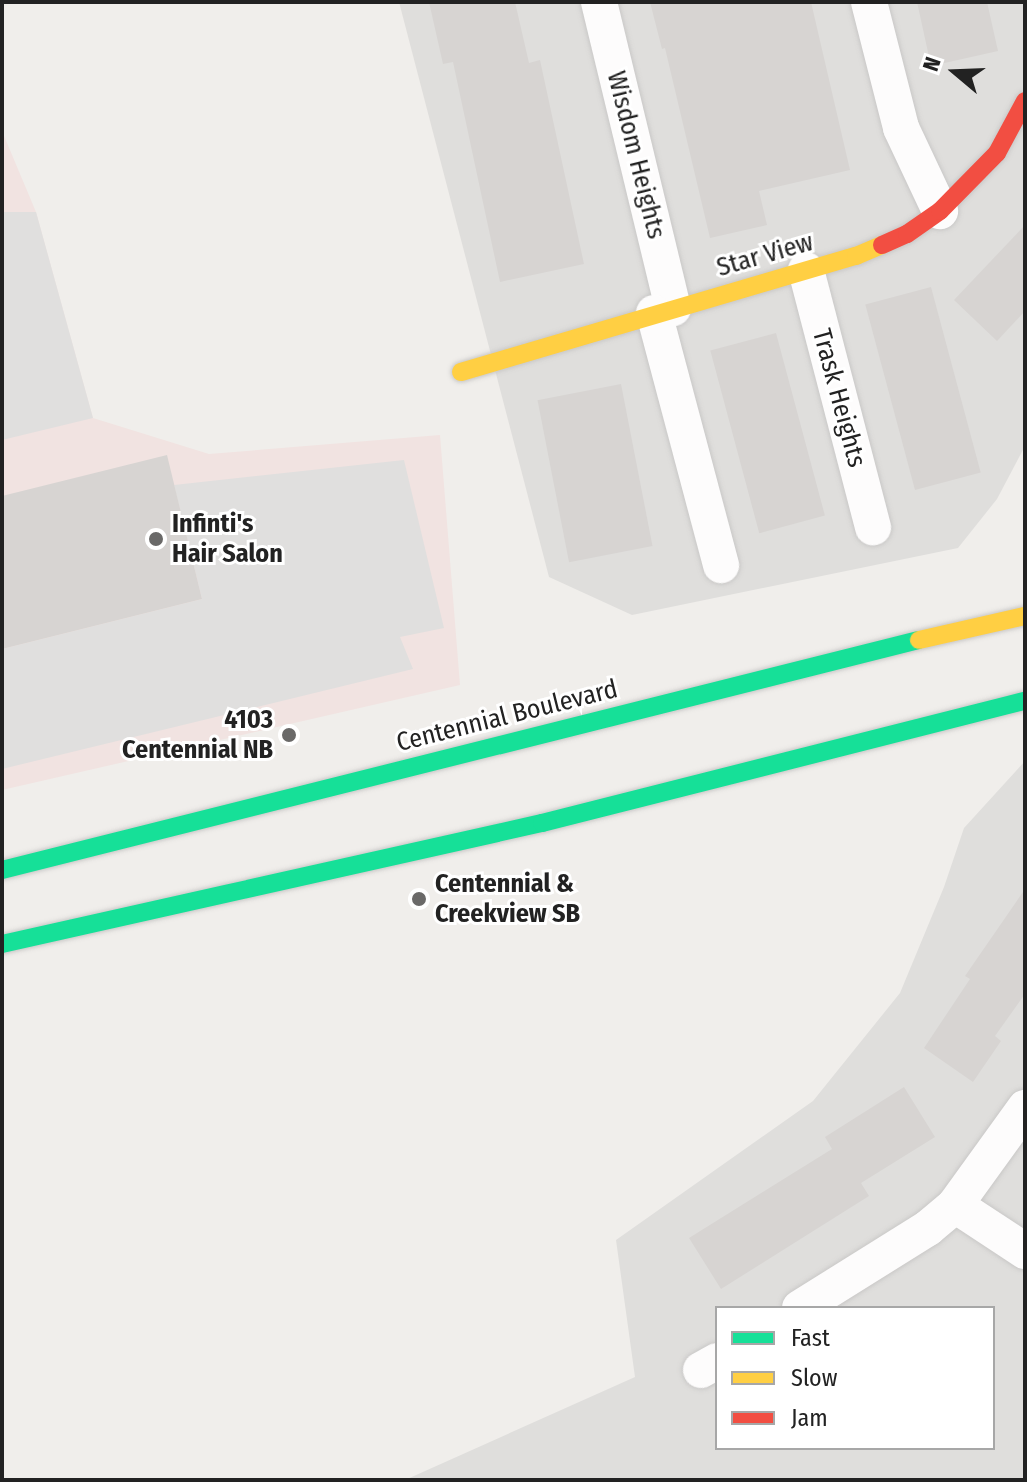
<!DOCTYPE html>
<html>
<head>
<meta charset="utf-8">
<style>
	body { margin:0 }
	#map { position:relative; width:1027px; height:1482px; overflow:hidden; background:#f0eeeb; font-family:"Fira Sans Condensed",sans-serif }
	div>[style] { position:absolute }
	.residential>* { inset:0; background:#dfdedc }
	.commercial>* { inset:0; background:#f1e3e1 }
	.parking>* { inset:0; background:#e0dfde }
	.building>* { inset:0; background:#d7d4d2; transform-origin:0 0 }
	.roads { filter:drop-shadow(0 0 2px #c9c8c7) drop-shadow(0 0 2px #c9c8c7) }
	.street>* { height:36px; margin:-18px; padding:0 18px; transform-origin:18px; border-radius:18px; background:#fdfcfc }
	.fast>* { height:18px; margin:-9px; padding:0 9px; transform-origin:9px; border-radius:9px; background:#16e098 }
	.slow>* { height:18px; margin:-9px; padding:0 9px; transform-origin:9px; border-radius:9px; background:#ffcf43 }
	.jam>* { height:18px; margin:-9px; padding:0 9px; transform-origin:9px; border-radius:9px; background:#f24e42 }
	.dots>* { width:22px; height:22px; translate:-50% -50%; box-sizing:border-box; border:4px solid #fff; border-radius:50% }
	span { translate:-50% -50%; white-space:nowrap; text-align:center; line-height:1.15; -webkit-text-stroke:6px #fff; paint-order:stroke }
	.street-label { font-size:26px; color:#222 }
	.poi-label { font-size:26px; color:#222; font-weight:700 }
	.left { translate:0 -50%; text-align:left }
	.right { translate:-100% -50%; text-align:right }
	.frame { position:absolute; inset:0; border:4px solid #222; pointer-events:none }
	.legend { position:absolute; left:715px; top:1306px; width:280px; height:144px; box-sizing:border-box; background:#fff; border:2px solid #a7a7a7; margin:0; padding:10px 14px; list-style:none; font-size:24px; color:#222 }
	.legend li { display:flex; align-items:center; gap:16px; height:40px }
	.legend b { width:40px; border:2px solid #a7a7a7 }
	.north { position:absolute; left:915px; top:32px; width:80px; height:80px; -webkit-text-stroke:6px #fff; paint-order:stroke; rotate:289deg; font-size:22px; font-weight:700; line-height:32px; text-align:center; color:#222 }
	.north::after { content:''; display:block; margin:auto; width:28px; height:36px; background:#222; clip-path:polygon(50% 0,100% 100%,50% 72%,0 100%) }
</style>
</head>
<body>
<div id="map">
	<div class="residential">
		<i style="clip-path:polygon(399px 2px,1025px 2px,1025px 446px,997px 499px,958px 548px,632px 615px,549px 577px)"></i>
		<i style="clip-path:polygon(evenodd,1025px 761px,1025px 1480px,405px 1480px,635px 1377px,616px 1240px,813px 1101px,900px 993px,944px 887px,964px 828px,1025px 761px,717px 1308px,993px 1308px,993px 1448px,717px 1448px,717px 1308px)"></i>
	</div>
	<div class="commercial">
		<i style="clip-path:polygon(2px 131px,36px 212px,93px 418px,209px 454px,440px 435px,460px 685px,2px 790px)"></i>
	</div>
	<div class="parking">
		<i style="clip-path:polygon(2px 212px,36px 212px,93px 418px,2px 440px)"></i>
		<i style="clip-path:polygon(404px 460px,444px 628px,400px 637px,413px 669px,2px 769px,2px 649px,202px 599px,174px 485px)"></i>
	</div>
	<div class="building">
		<i style="clip-path:polygon(429px 2px,515px 2px,529px 63px,540px 60px,584px 264px,500px 282px,453px 62px,443px 64px)"></i>
		<i style="clip-path:polygon(650px 2px,811px 2px,850px 170px,759px 191px,767px 225px,710px 238px,665px 48px,662px 49px)"></i>
		<i style="clip-path:polygon(917px 2px,987px 2px,998px 51px,931px 66px)"></i>
		<i style="clip-path:polygon(1025px 225px,1025px 311px,997px 341px,954px 300px)"></i>
		<i style="left:931px;top:287px;width:192px;height:68px;rotate:75deg"></i>
		<i style="left:776px;top:333px;width:189px;height:68px;rotate:75deg"></i>
		<i style="left:621px;top:384px;width:165px;height:85px;rotate:79deg"></i>
		<i style="clip-path:polygon(167px 455px,202px 599px,2px 649px,2px 496px)"></i>
		<i style="clip-path:polygon(1025px 889px,1025px 994px,995px 1036px,1001px 1041px,973px 1082px,924px 1048px,970px 979px,965px 976px)"></i>
		<i style="clip-path:polygon(904px 1087px,935px 1137px,861px 1183px,869px 1196px,721px 1289px,689px 1238px,832px 1149px,825px 1137px)"></i>
	</div>
	<div class="roads">
		<div class="street">
			<i style="left:599px;top:2px;width:315px;rotate:76.4deg"></i>
			<i style="left:869px;top:2px;width:130px;rotate:75.7deg"></i>
			<i style="left:901px;top:128px;width:92px;rotate:64.8deg"></i>
			<i style="left:806px;top:270px;width:266px;rotate:75.4deg"></i>
			<i style="left:654px;top:313px;width:261px;rotate:75.1deg"></i>
			<i style="left:955px;top:1205px;width:84px;rotate:33.3deg"></i>
			<i style="left:800px;top:1308px;width:151px;rotate:-32deg"></i>
			<i style="left:928px;top:1228px;width:35px;rotate:-40deg"></i>
			<i style="left:955px;top:1205px;width:120px;rotate:-54.2deg"></i>
			<i style="left:701px;top:1370px;width:18px;rotate:-29deg"></i>
		</div>
		<div class="fast">
			<i style="left:2px;top:870px;width:945px;rotate:-14.08deg"></i>
			<i style="left:2px;top:944px;width:553px;rotate:-12.63deg"></i>
			<i style="left:542px;top:823px;width:498px;rotate:-14.2deg"></i>
		</div>
		<div class="slow">
			<i style="left:461px;top:372px;width:412px;rotate:-16.4deg"></i>
			<i style="left:856px;top:256px;width:28px;rotate:-23deg"></i>
			<i style="left:919px;top:640px;width:109px;rotate:-12.8deg"></i>
		</div>
		<div class="jam">
			<i style="left:882px;top:245px;width:27px;rotate:-24deg"></i>
			<i style="left:907px;top:234px;width:40px;rotate:-34.9deg"></i>
			<i style="left:940px;top:211px;width:81px;rotate:-45.5deg"></i>
			<i style="left:997px;top:153px;width:59px;rotate:-61.7deg"></i>
		</div>
	</div>
	<div class="dots">
		<i style="left:156px;top:539px;background:#6a6968"></i>
		<i style="left:289px;top:735px;background:#6a6968"></i>
		<i style="left:419px;top:899px;background:#6a6968"></i>
	</div>
	<div class="street-label">
		<span style="left:636px;top:155px;rotate:76deg">Wisdom Heights</span>
		<span style="left:765px;top:255px;rotate:-16deg">Star View</span>
		<span style="left:839px;top:398px;rotate:75deg">Trask Heights</span>
		<span style="left:507px;top:716px;rotate:-14deg">Centennial Boulevard</span>
	</div>
	<div class="poi-label">
		<span class="left" style="left:172px;top:539px">Infinti's<br>Hair Salon</span>
		<span class="right" style="left:273px;top:735px">4103<br>Centennial NB</span>
		<span class="left" style="left:435px;top:899px">Centennial &amp;<br>Creekview SB</span>
	</div>
	<div class="frame"></div>
	<ul class="legend">
	<li><b style="height:10px;background:#16e098"></b>Fast</li>
	<li><b style="height:10px;background:#ffcf43"></b>Slow</li>
	<li><b style="height:10px;background:#f24e42"></b>Jam</li>
	</ul>
	<div class="north">N</div>
</div>
</body>
</html>
